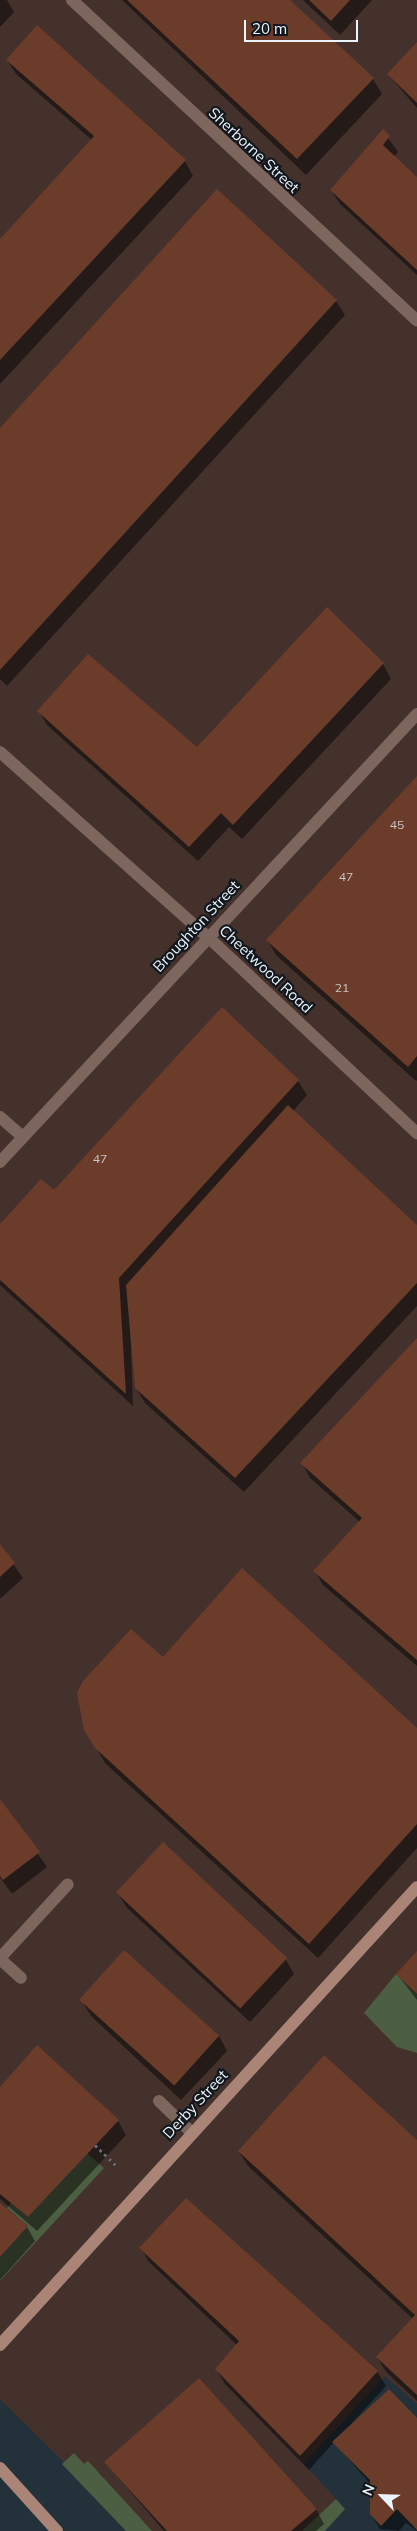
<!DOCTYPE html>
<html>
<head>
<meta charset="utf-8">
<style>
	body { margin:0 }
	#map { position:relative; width:417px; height:2531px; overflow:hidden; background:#23313b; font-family:Mulish,sans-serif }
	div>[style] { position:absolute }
	.industrial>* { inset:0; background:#44312c }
	.green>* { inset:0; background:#4d5f43 }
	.shadow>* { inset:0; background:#0007 }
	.building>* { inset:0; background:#6c3c2b; transform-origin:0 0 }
	.path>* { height:3px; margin-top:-1.5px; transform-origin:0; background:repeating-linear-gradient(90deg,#636f78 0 2.5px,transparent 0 6.5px) }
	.lane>* { height:12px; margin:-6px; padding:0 6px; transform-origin:6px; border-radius:6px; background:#7d665e }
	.street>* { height:12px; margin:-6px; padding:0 6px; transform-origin:6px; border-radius:6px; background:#7d665e }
	.secondary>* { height:12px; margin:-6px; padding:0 6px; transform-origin:6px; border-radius:6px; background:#aa8577 }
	span { translate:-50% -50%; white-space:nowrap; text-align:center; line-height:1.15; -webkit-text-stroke:4.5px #12181d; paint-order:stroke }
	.number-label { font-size:12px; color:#cbc6c6 }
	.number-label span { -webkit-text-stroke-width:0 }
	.street-label { font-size:15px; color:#ebf4fa }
	.north { position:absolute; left:357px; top:2471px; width:50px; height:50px; -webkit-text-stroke:4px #12181d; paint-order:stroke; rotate:294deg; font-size:14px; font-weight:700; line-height:20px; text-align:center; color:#ebf4fa }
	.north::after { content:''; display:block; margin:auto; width:18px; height:22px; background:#ebf4fa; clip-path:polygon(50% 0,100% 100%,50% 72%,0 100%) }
	.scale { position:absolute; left:244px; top:20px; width:114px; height:22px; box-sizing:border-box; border:2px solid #ebf4fa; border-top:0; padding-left:6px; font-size:15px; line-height:18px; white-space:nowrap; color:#ebf4fa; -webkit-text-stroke:4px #12181d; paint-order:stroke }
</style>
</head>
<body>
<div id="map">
	<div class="industrial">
		<i style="clip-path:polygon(0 0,417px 0,417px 2404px,385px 2376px,304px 2464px,336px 2499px,303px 2531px,133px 2531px,0 2399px)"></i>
	</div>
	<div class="green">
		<i style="clip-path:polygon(396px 1974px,417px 1994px,417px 2053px,397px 2047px,364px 2013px)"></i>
		<i style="clip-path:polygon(87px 2153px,104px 2168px,0 2281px,0 2257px,28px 2226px,7px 2208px,11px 2203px,28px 2217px)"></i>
		<i style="clip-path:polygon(74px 2453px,84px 2464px,88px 2461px,152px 2531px,126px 2531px,62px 2464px)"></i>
		<i style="clip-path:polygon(336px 2499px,345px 2509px,325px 2531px,302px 2531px)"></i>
	</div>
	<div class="shadow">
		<i style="clip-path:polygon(0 0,7px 0,14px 12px,0 27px)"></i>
		<i style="clip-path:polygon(122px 0,288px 0,373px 79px,382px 94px,306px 175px)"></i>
		<i style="clip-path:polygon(303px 0,372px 0,340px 35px)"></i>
		<i style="clip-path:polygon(417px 43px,417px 108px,388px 74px)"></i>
		<i style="clip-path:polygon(7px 60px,185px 161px,193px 176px,0 384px,0 241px,92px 140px,16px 74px)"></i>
		<i style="clip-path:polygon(383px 131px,398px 152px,394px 157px,417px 179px,417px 275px,340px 204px,331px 190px)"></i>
		<i style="clip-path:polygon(336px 301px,345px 315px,7px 686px,0 679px,0 430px)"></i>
		<i style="clip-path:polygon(327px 609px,383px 664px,391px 679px,242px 839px,229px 827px,198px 861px,47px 725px,39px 711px,197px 749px)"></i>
		<i style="clip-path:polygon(417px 778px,417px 1080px,416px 1081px,276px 955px,268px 941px)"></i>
		<i style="clip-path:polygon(222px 1008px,298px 1081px,307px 1095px,293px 1111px,417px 1226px,417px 1306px,244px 1492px,145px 1403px,136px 1388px,130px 1319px,133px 1406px,0 1285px,0 1226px,54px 1191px)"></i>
		<i style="clip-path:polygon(417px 1340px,417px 1666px,323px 1585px,315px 1571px,360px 1522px,310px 1478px,302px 1463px)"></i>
		<i style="clip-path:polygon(0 1546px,23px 1578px,0 1599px)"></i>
		<i style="clip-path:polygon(163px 1659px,417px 1730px,417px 1848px,318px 1958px,105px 1763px,85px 1729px)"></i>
		<i style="clip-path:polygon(0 1801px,47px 1867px,12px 1894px,0 1877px)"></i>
		<i style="clip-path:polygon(118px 1894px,286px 1960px,294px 1974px,250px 2022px,127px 1908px)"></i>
		<i style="clip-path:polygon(125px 1952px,219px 2036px,227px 2051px,181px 2100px,91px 2016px,82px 2001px)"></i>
		<i style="clip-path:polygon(417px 1953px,417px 2000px,398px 1975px)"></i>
		<i style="clip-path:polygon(0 2089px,118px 2121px,126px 2135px,37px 2231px,0 2199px)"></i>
		<i style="clip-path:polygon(417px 2141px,417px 2401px,386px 2372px,377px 2357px,413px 2319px,248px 2166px,239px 2152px)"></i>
		<i style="clip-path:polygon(0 2204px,27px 2227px,35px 2241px,0 2280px)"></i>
		<i style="clip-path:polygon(141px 2248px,377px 2371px,386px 2386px,352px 2423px,417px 2420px,417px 2531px,406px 2523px,399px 2531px,380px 2529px,371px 2514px,372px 2486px,334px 2442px,309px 2470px,225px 2384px,216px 2369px,237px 2345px,149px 2262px)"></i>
		<i style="clip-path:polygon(105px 2462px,316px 2509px,324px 2524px,316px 2531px,164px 2531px)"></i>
	</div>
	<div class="building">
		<i style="clip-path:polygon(127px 0,290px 0,374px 78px,297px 159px)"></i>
		<i style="clip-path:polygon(309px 0,350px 0,331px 21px)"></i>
		<i style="clip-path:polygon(37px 25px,186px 160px,0 360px,0 239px,94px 136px,6px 60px)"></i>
		<i style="clip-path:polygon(417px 42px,417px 103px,387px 74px)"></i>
		<i style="clip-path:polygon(383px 129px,390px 136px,383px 145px,417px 177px,417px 270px,330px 190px)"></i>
		<i style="clip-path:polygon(217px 189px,337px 300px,0 670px,0 428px)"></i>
		<i style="clip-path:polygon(327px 607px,384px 663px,233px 825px,221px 813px,189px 847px,37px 711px,88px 654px,197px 747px)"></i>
		<i style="clip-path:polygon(417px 776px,417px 1056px,408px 1067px,266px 940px)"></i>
		<i style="clip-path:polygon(222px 1007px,299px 1080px,119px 1278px,126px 1394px,0 1280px,0 1224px,41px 1179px,54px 1190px)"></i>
		<i style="clip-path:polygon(288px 1105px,417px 1225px,417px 1283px,235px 1478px,135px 1388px,126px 1285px)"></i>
		<i style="clip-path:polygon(417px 1338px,417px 1660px,313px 1571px,362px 1518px,300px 1463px)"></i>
		<i style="clip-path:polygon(0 1544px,15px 1563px,0 1577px)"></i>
		<i style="clip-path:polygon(242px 1568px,417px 1728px,417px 1824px,309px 1944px,95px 1748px,84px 1730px,77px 1693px,83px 1681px,131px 1629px,163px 1657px)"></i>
		<i style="clip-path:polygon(0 1799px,40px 1852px,3px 1880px,0 1876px)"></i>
		<i style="left:163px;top:1842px;width:170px;height:69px;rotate:43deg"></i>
		<i style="left:124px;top:1950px;width:128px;height:67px;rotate:42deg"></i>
		<i style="clip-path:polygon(417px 1951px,417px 1994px,396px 1974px)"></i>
		<i style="clip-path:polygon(37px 2045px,119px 2120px,28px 2217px,0 2194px,0 2087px)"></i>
		<i style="clip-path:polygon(324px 2055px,417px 2140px,417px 2395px,376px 2357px,415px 2315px,238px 2151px)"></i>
		<i style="clip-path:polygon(186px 2198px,378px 2371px,300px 2456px,215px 2369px,239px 2341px,139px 2248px)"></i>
		<i style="clip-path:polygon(0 2203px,28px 2226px,0 2257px)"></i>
		<i style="clip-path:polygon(199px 2378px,317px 2509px,291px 2531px,167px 2531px,104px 2462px)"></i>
		<i style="clip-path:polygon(389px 2389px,417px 2418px,417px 2530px,397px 2509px,381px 2526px,370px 2514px,370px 2480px,332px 2442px)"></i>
	</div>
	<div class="path">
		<i style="left:95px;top:2145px;width:32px;rotate:44deg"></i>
	</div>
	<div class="lane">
		<i style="left:0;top:1117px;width:30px;rotate:41deg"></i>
		<i style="left:0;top:1958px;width:100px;rotate:-47.4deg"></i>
		<i style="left:0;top:1959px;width:28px;rotate:42deg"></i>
		<i style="left:159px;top:2101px;width:45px;rotate:44.1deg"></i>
	</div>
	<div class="street">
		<i style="left:72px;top:0;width:471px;rotate:42.9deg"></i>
		<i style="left:0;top:752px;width:278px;rotate:41.7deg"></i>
		<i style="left:208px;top:937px;width:287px;rotate:43.2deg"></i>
		<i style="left:0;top:1162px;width:612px;rotate:-47.05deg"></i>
	</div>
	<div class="secondary">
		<i style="left:0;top:2345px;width:619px;rotate:-47.68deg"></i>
		<i style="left:0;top:2468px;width:85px;rotate:47.9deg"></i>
	</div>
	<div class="number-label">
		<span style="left:397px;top:825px">45</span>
		<span style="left:346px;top:877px">47</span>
		<span style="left:342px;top:988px">21</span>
		<span style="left:100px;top:1159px">47</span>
	</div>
	<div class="street-label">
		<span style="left:254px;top:150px;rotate:43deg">Sherborne Street</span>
		<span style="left:196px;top:926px;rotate:-47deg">Broughton Street</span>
		<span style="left:266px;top:969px;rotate:43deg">Cheetwood Road</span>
		<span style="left:195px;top:2104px;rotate:-47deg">Derby Street</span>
	</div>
	<div class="north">N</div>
	<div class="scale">20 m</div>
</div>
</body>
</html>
